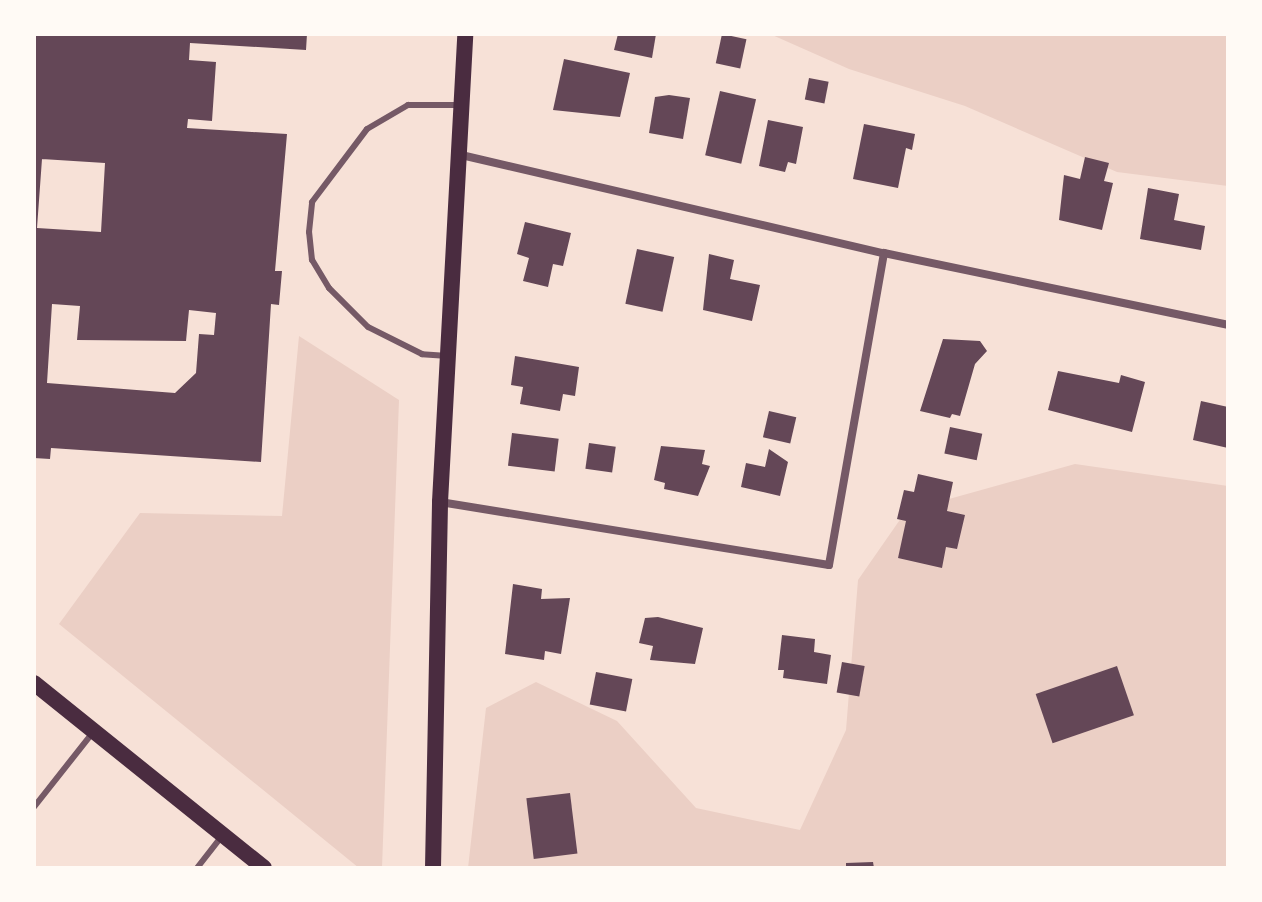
<!DOCTYPE html>
<html>
<head>
<meta charset="utf-8">
<style>
	body { margin:0 }
	#map { position:relative; width:1262px; height:902px; overflow:hidden; background:#f7e1d7; font-family:"Archivo Narrow",sans-serif }
	div>[style] { position:absolute }
	.green>* { inset:0; background:#ebcfc5 }
	.building>* { inset:0; background:#644757; transform-origin:0 0 }
	.service>* { height:6px; margin:-3px; padding:0 3px; transform-origin:3px; border-radius:3px; background:#755966 }
	.minor>* { height:8px; margin:-4px; padding:0 4px; transform-origin:4px; border-radius:4px; background:#755966 }
	.secondary>* { height:16px; margin:-8px; padding:0 8px; transform-origin:8px; border-radius:8px; background:#4a2c40 }
	span { translate:-50% -50%; white-space:nowrap; text-align:center; line-height:1.15; -webkit-text-stroke:6px #fffaf5; paint-order:stroke }
	.frame { position:absolute; inset:0; border:36px solid #fffaf5; pointer-events:none }
</style>
</head>
<body>
<div id="map">
	<div class="green">
		<i style="clip-path:polygon(770px 34px,1228px 34px,1228px 186px,1117px 172px,965px 106px,849px 69px)"></i>
		<i style="clip-path:polygon(299px 336px,399px 400px,382px 868px,359px 868px,59px 624px,140px 513px,282px 516px)"></i>
		<i style="clip-path:polygon(1075px 464px,1228px 486px,1228px 868px,468px 868px,486px 708px,536px 682px,617px 721px,696px 808px,800px 830px,846px 730px,858px 580px,906px 511px)"></i>
	</div>
	<div class="building">
		<i style="clip-path:polygon(evenodd,34px 34px,307px 34px,306px 50px,190px 43px,189px 60px,216px 62px,212px 121px,188px 119px,187px 128px,287px 134px,275px 271px,282px 271px,279px 305px,271px 304px,261px 462px,51px 448px,50px 459px,34px 458px,34px 34px,42px 159px,105px 163px,101px 232px,37px 228px,42px 159px,34px 34px,52px 304px,80px 306px,77px 340px,186px 341px,189px 310px,216px 313px,214px 335px,199px 334px,196px 373px,175px 393px,47px 383px,52px 304px)"></i>
		<i style="clip-path:polygon(618px 34px,656px 34px,652px 58px,614px 50px)"></i>
		<i style="left:722px;top:34px;width:25px;height:30px;rotate:12deg"></i>
		<i style="clip-path:polygon(564px 59px,630px 73px,620px 117px,553px 110px)"></i>
		<i style="left:809px;top:78px;width:20px;height:22px;rotate:11deg"></i>
		<i style="left:720px;top:91px;width:37px;height:66px;rotate:13deg"></i>
		<i style="clip-path:polygon(669px 95px,690px 98px,683px 139px,649px 133px,655px 97px)"></i>
		<i style="clip-path:polygon(768px 120px,803px 127px,796px 164px,788px 162px,785px 172px,759px 166px)"></i>
		<i style="clip-path:polygon(864px 124px,915px 134px,912px 150px,906px 148px,898px 188px,853px 179px)"></i>
		<i style="clip-path:polygon(1085px 157px,1109px 163px,1104px 181px,1113px 183px,1102px 230px,1059px 220px,1064px 175px,1080px 179px)"></i>
		<i style="clip-path:polygon(1148px 188px,1179px 194px,1174px 220px,1205px 226px,1201px 250px,1140px 239px)"></i>
		<i style="clip-path:polygon(525px 222px,571px 233px,563px 266px,553px 264px,548px 287px,523px 281px,529px 258px,517px 254px)"></i>
		<i style="left:637px;top:249px;width:38px;height:56px;rotate:12deg"></i>
		<i style="clip-path:polygon(709px 254px,734px 260px,730px 279px,760px 285px,752px 321px,703px 310px)"></i>
		<i style="clip-path:polygon(943px 339px,980px 341px,987px 351px,975px 364px,960px 416px,952px 414px,950px 418px,920px 411px)"></i>
		<i style="clip-path:polygon(515px 356px,579px 367px,575px 396px,563px 394px,560px 411px,520px 404px,523px 387px,511px 385px)"></i>
		<i style="clip-path:polygon(1058px 371px,1119px 383px,1121px 375px,1145px 382px,1132px 432px,1048px 410px)"></i>
		<i style="clip-path:polygon(1201px 401px,1228px 407px,1228px 448px,1193px 440px)"></i>
		<i style="left:769px;top:411px;width:28px;height:27px;rotate:13deg"></i>
		<i style="left:950px;top:427px;width:33px;height:27px;rotate:12deg"></i>
		<i style="left:512px;top:433px;width:47px;height:33px;rotate:7deg"></i>
		<i style="left:589px;top:443px;width:27px;height:26px;rotate:8deg"></i>
		<i style="clip-path:polygon(661px 446px,705px 450px,702px 464px,710px 466px,698px 496px,664px 489px,665px 483px,654px 480px)"></i>
		<i style="clip-path:polygon(769px 449px,788px 462px,780px 496px,741px 487px,746px 463px,765px 467px)"></i>
		<i style="clip-path:polygon(918px 474px,953px 482px,947px 511px,965px 515px,957px 549px,946px 547px,942px 568px,898px 558px,906px 521px,897px 519px,904px 490px,914px 492px)"></i>
		<i style="clip-path:polygon(513px 584px,542px 589px,541px 599px,570px 598px,561px 654px,545px 651px,544px 660px,505px 654px)"></i>
		<i style="clip-path:polygon(658px 617px,703px 628px,695px 664px,650px 660px,653px 646px,639px 643px,645px 618px)"></i>
		<i style="clip-path:polygon(782px 635px,815px 639px,814px 652px,831px 655px,827px 684px,783px 678px,784px 670px,778px 670px)"></i>
		<i style="left:842px;top:662px;width:23px;height:31px;rotate:10deg"></i>
		<i style="left:1117px;top:666px;width:52px;height:86px;rotate:71deg"></i>
		<i style="left:596px;top:672px;width:37px;height:33px;rotate:11deg"></i>
		<i style="left:570px;top:793px;width:61px;height:44px;rotate:83deg"></i>
		<i style="clip-path:polygon(873px 862px,874px 868px,846px 868px,846px 863px)"></i>
	</div>
	<div class="service">
		<i style="left:448px;top:356px;width:26px;rotate:-176deg"></i>
		<i style="left:422px;top:354px;width:60px;rotate:-153.4deg"></i>
		<i style="left:368px;top:327px;width:55px;rotate:-135deg"></i>
		<i style="left:329px;top:288px;width:33px;rotate:-121deg"></i>
		<i style="left:312px;top:260px;width:28px;rotate:-96deg"></i>
		<i style="left:309px;top:232px;width:30px;rotate:-84deg"></i>
		<i style="left:312px;top:202px;width:91px;rotate:-53deg"></i>
		<i style="left:367px;top:129px;width:48px;rotate:-30.3deg"></i>
		<i style="left:408px;top:105px;width:52px"></i>
		<i style="left:34px;top:807px;width:97px;rotate:-51.7deg"></i>
		<i style="left:197px;top:868px;width:41px;rotate:-52deg"></i>
	</div>
	<div class="minor">
		<i style="left:457px;top:154px;width:438px;rotate:13.1deg"></i>
		<i style="left:884px;top:253px;width:351px;rotate:11.8deg"></i>
		<i style="left:440px;top:502px;width:394px;rotate:9.2deg"></i>
		<i style="left:829px;top:565px;width:317px;rotate:-80deg"></i>
	</div>
	<div class="secondary">
		<i style="left:34px;top:683px;width:295px;rotate:38.8deg"></i>
		<i style="left:433px;top:868px;width:366px;rotate:-88.9deg"></i>
		<i style="left:440px;top:502px;width:469px;rotate:-86.9deg"></i>
	</div>
	<div class="frame"></div>
</div>
</body>
</html>
